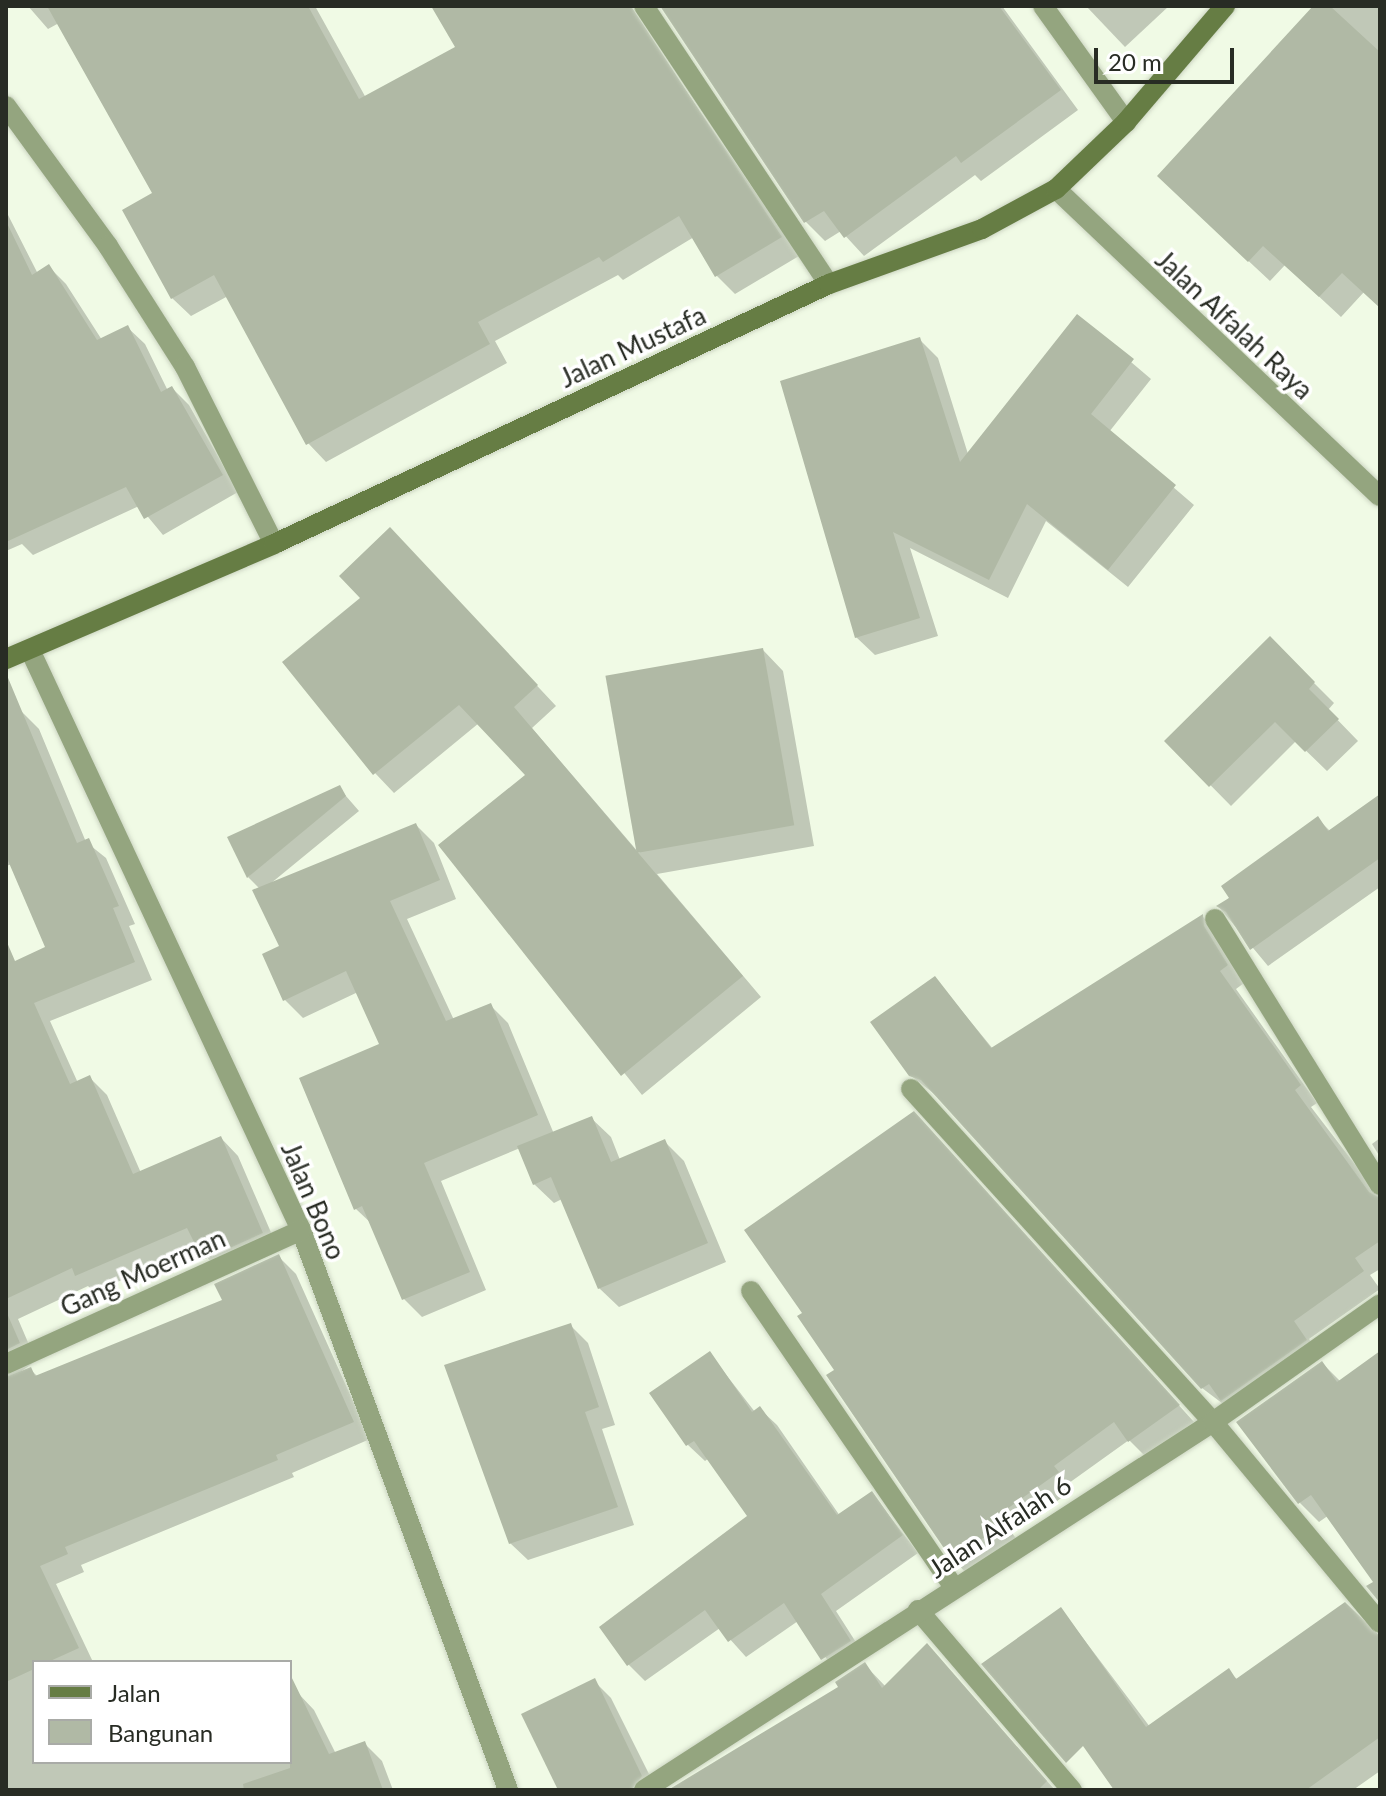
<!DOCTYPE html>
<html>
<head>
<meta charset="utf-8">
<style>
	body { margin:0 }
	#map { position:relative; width:1386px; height:1796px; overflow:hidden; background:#f0fae5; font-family:Lato,sans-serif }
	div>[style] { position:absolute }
	.shadow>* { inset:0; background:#0003 }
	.building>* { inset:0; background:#b0b9a5; transform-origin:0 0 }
	.roads { filter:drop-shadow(0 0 2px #ccd5c2) drop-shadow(0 0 2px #ccd5c2) }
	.street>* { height:20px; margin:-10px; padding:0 10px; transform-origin:10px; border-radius:10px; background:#94a57f }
	.secondary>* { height:20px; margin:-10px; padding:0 10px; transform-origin:10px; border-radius:10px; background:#667d44 }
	span { translate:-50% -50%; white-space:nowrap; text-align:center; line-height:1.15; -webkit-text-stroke:7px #fff; paint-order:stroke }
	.street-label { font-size:26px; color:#282c24 }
	.frame { position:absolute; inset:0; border:8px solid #282c24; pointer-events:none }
	.legend { position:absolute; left:32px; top:1660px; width:260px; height:104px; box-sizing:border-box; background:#fff; border:2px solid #a9aba7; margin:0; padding:10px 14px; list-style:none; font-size:24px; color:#282c24 }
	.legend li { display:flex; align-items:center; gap:16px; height:40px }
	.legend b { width:40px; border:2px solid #a9aba7 }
	.scale { position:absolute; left:1094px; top:48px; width:140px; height:36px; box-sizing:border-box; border:4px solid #282c24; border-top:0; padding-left:10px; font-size:24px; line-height:28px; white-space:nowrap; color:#282c24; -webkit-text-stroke:6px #fff; paint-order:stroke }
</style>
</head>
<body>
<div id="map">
	<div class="shadow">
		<i style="clip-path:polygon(28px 6px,315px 6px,366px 98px,458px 47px,434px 6px,628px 6px,799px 256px,735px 294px,717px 276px,694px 237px,623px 280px,618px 275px,495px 341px,507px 363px,326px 462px,308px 443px,228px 296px,191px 316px,172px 298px,155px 194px,59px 23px,48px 29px)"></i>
		<i style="clip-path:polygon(700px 6px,1002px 6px,1078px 110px,981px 181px,975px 175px,864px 256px,841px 231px,825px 241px,806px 222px,675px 25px)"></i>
		<i style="clip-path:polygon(1086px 6px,1169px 6px,1125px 47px)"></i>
		<i style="clip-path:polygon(1319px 6px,1380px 6px,1380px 307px,1364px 292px,1341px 317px,1285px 265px,1270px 281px,1180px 197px)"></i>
		<i style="clip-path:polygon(6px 211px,38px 274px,49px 267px,66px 284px,102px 340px,127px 327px,145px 344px,168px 391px,172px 388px,189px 405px,238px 492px,163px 535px,139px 506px,33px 555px,22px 544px,6px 551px)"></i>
		<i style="clip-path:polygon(1078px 317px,1151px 379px,1109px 432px,1194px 505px,1128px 587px,1046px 521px,1008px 598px,910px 548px,938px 636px,875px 655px,856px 637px,919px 339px,938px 358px,968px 454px)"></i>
		<i style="clip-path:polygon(409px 549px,556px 706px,532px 728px,639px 853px,763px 650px,783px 671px,814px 846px,657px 874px,761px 997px,642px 1095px,441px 845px,528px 775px,479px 723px,394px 793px,375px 773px,363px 599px)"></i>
		<i style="clip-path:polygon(1270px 639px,1334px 703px,1328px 710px,1358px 741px,1327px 771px,1296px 741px,1231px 806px,1167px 741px)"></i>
		<i style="clip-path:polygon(21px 711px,39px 729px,86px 842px,106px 858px,135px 924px,129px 926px,152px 980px,50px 1021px,78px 1083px,90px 1078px,107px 1095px,141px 1173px,221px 1138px,238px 1156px,279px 1251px,222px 1276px,199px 1247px,94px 1292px,88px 1286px,18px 1319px,36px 1361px,16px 1375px,30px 1369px,38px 1377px,225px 1301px,279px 1257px,296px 1274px,370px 1439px,292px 1473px,294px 1477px,81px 1565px,84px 1572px,56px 1584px,93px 1662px,34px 1662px,34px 1762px,290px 1762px,290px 1696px,297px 1692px,314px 1710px,336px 1754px,365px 1744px,382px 1761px,393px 1790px,6px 1790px,6px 967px,48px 948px,12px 864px,6px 866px,6px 718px)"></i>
		<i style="clip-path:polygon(339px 788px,359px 811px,270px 884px,416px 825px,434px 843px,456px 899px,407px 919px,454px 1020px,490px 1005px,508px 1023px,554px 1134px,591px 1118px,611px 1137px,620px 1160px,665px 1142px,684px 1161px,726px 1262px,619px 1307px,599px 1288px,562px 1199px,554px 1203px,534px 1184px,520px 1148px,441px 1181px,486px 1290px,422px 1317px,404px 1299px,373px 1225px,356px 1209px,381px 1045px,358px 992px,303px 1018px,285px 1000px,265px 955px,282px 947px,260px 889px,248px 877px)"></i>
		<i style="clip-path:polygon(1380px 797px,1380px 887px,1268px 966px,1219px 907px,1318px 819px,1331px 832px)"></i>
		<i style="clip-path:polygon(1203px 917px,1219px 933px,1244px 983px,1236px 989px,1317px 1103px,1311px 1107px,1380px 1197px,1380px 1269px,1370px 1275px,1380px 1289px,1309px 1339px,1322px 1357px,1239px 1416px,1202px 1388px,937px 1096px,910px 1075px,935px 978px,993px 1049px)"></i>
		<i style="clip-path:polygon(930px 1130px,1194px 1422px,1146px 1457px,1129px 1440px,1069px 1483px,1074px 1489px,1012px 1533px,1018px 1541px,969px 1576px,953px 1559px,837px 1370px)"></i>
		<i style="clip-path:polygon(1380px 1138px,1380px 1157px,1372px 1144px)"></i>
		<i style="clip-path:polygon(570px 1325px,588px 1343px,615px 1425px,602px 1429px,634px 1525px,528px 1560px,510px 1543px)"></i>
		<i style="clip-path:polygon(710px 1354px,755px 1412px,760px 1409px,777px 1425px,840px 1516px,872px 1493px,918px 1553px,836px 1611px,866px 1658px,839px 1675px,798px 1621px,746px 1657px,720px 1628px,645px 1681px,628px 1664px,750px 1516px,709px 1458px,705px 1461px,688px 1445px)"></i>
		<i style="clip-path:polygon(1380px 1354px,1380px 1601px,1376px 1582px,1329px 1515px,1319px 1522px,1300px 1503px,1322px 1363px,1341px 1382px)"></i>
		<i style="clip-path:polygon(1061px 1609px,1150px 1727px,1228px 1671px,1238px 1680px,1380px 1635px,1380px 1771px,1353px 1790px,1139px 1790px)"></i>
		<i style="clip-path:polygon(927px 1645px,1055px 1790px,671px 1790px,841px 1688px,865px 1665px,886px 1687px)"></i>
		<i style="clip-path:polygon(594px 1681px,611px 1698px,657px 1790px,562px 1790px)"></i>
	</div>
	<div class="building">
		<i style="clip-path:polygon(47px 6px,308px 6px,359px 99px,455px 47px,431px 6px,631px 6px,782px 237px,715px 277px,679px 216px,603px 262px,599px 257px,478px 322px,490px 344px,306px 445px,214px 275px,171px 299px,122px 210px,152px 193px)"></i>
		<i style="clip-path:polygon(660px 6px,999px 6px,1061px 90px,961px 163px,956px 156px,844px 238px,824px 211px,804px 223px)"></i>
		<i style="clip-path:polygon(1313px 6px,1330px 6px,1380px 52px,1380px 308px,1342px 273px,1319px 297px,1263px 246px,1248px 262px,1157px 176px)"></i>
		<i style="clip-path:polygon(6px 221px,32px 275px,49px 264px,97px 340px,128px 325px,161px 392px,172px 386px,223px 475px,144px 519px,126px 487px,6px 542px)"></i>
		<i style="clip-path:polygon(1077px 314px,1134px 359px,1091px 414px,1176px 485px,1108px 570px,1027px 504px,989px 580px,893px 532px,920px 618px,855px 638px,780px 381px,920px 337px,960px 462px)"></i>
		<i style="clip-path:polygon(390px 527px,538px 685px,514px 707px,743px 976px,621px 1076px,438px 845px,525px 775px,459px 705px,373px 775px,282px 662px,360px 598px,339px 576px)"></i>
		<i style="clip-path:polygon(1270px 636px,1315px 682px,1309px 689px,1339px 719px,1305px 752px,1275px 722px,1209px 787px,1164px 741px)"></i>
		<i style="left:763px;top:648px;width:180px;height:160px;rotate:80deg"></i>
		<i style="clip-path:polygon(6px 673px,77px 843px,89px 838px,119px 906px,113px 908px,135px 962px,34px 1003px,70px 1084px,90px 1075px,133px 1174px,221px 1136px,263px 1233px,203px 1260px,187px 1228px,75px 1276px,72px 1268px,6px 1299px,6px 940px,15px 961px,45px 947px,6px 856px)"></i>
		<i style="clip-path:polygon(340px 785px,346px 796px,247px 878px,227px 837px)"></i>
		<i style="clip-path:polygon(1380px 794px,1380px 858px,1250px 950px,1226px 912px,1216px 906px,1229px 898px,1221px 886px,1318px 816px,1328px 831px)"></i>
		<i style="clip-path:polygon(416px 823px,440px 880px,390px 901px,446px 1021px,491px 1003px,538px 1115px,424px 1163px,470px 1272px,402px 1300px,362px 1206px,354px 1210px,299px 1078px,379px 1044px,346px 971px,283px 1001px,262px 954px,279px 946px,252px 890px)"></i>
		<i style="clip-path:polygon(1203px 914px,1204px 926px,1228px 965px,1220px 971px,1301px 1085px,1295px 1090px,1369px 1192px,1380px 1198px,1380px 1241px,1355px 1258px,1364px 1271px,1294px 1321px,1307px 1340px,1221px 1401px,1209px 1384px,1201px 1389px,921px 1080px,909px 1076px,870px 1022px,935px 976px,991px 1048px)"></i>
		<i style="clip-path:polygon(914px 1111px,1180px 1405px,1128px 1442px,1114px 1422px,1054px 1466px,1059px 1472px,997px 1516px,1003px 1524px,952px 1560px,826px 1375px,834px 1370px,797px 1316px,802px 1313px,744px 1230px)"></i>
		<i style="clip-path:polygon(592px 1116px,611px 1162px,665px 1139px,708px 1243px,598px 1289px,551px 1177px,533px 1185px,517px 1146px)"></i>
		<i style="clip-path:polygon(279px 1254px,354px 1422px,276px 1455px,278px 1460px,65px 1547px,68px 1554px,40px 1566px,79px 1648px,48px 1662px,34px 1662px,34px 1669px,6px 1682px,6px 1377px,31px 1367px,35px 1376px,222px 1300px,214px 1284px)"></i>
		<i style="clip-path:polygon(6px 1311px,20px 1343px,6px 1350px)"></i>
		<i style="clip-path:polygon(571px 1323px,599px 1407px,585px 1412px,618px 1507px,509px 1544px,444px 1365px)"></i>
		<i style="clip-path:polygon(710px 1351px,752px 1412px,760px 1406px,837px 1515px,872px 1491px,903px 1535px,821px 1594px,851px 1641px,821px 1660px,784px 1603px,728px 1642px,705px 1610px,627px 1666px,599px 1627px,747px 1516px,694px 1441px,686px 1446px,649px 1393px)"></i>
		<i style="clip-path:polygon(1380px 1351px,1380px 1603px,1366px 1586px,1373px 1582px,1311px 1495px,1298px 1504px,1236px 1422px,1322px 1361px,1337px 1382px)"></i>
		<i style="clip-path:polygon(1345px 1602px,1380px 1636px,1380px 1737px,1306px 1790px,1114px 1790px,1083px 1746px,1066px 1763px,981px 1664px,1061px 1607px,1146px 1727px,1229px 1668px,1236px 1679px)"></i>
		<i style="clip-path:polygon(927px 1643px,1047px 1781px,1038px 1790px,668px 1790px,838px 1687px,835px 1682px,865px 1662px,882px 1688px)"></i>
		<i style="clip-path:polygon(290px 1674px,329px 1754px,365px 1741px,383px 1790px,244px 1790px,243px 1784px,290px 1768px)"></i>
		<i style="clip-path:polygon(595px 1678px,642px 1776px,631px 1790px,558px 1790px,521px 1714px)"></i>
	</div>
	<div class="roads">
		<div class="street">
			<i style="left:644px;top:6px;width:334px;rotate:56.4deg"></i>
			<i style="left:1043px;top:6px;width:143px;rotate:54.4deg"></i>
			<i style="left:6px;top:106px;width:173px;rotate:53.9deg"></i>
			<i style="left:108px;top:246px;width:143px;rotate:57.5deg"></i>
			<i style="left:185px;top:367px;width:198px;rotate:63.3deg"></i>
			<i style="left:1056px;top:189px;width:446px;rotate:43.5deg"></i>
			<i style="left:30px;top:650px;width:640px;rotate:64.96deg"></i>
			<i style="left:301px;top:1230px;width:597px;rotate:69.71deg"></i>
			<i style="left:1215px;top:919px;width:313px;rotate:58.2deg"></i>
			<i style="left:911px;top:1089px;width:450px;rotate:47.8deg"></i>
			<i style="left:1213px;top:1422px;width:261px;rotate:50.3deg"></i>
			<i style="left:751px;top:1291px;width:359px;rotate:55.6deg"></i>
			<i style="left:6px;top:1364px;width:324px;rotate:-24.4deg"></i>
			<i style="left:918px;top:1610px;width:237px;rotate:49.5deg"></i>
			<i style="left:644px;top:1790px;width:678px;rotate:-32.89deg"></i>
			<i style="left:1213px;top:1422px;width:204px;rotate:-35.2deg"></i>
		</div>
		<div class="secondary">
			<i style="left:6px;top:659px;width:292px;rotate:-23.2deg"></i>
			<i style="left:274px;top:544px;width:613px;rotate:-25.1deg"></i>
			<i style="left:829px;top:284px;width:163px;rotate:-19.8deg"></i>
			<i style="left:982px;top:229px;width:84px;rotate:-28.4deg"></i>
			<i style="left:1056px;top:189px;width:97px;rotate:-43.7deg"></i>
			<i style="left:1126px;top:122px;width:153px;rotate:-49.5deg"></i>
		</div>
	</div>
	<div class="street-label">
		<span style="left:1234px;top:325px;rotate:43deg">Jalan Alfalah Raya</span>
		<span style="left:633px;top:347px;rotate:-25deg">Jalan Mustafa</span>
		<span style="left:313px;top:1201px;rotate:67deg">Jalan Bono</span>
		<span style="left:143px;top:1273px;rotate:-24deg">Gang Moerman</span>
		<span style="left:1000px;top:1527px;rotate:-33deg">Jalan Alfalah 6</span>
	</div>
	<div class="frame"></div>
	<ul class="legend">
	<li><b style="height:10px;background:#667d44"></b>Jalan</li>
	<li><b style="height:22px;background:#b0b9a5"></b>Bangunan</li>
	</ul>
	<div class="scale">20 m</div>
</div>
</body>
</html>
